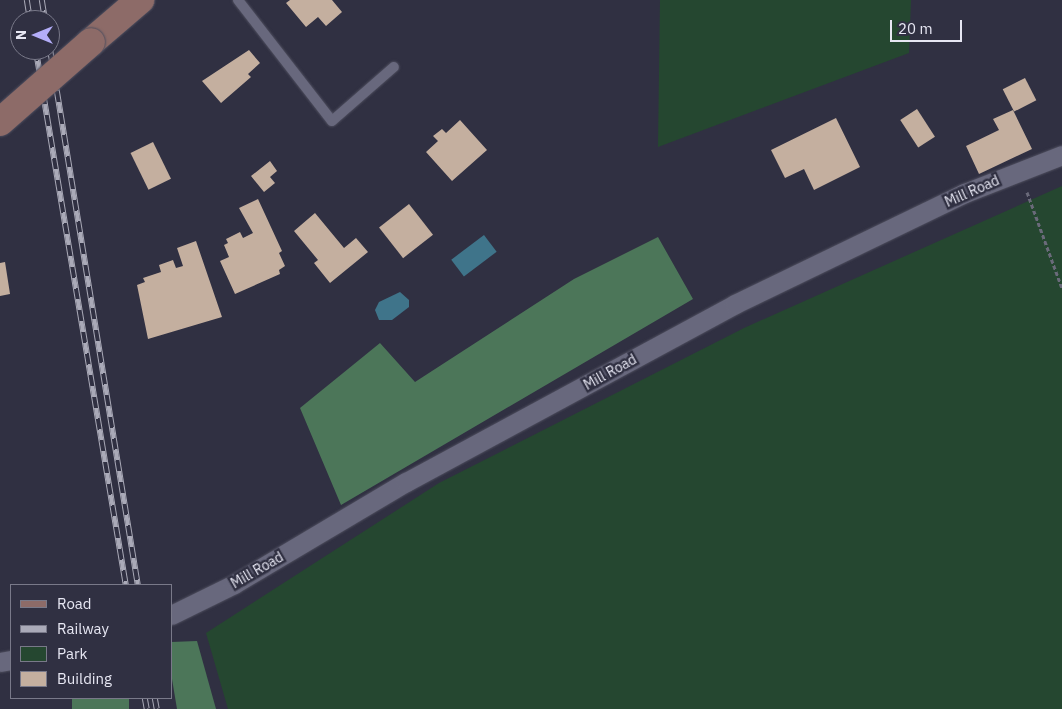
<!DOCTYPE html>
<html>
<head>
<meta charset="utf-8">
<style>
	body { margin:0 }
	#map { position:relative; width:1062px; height:709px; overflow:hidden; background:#303042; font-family:"IBM Plex Sans",sans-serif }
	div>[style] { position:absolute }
	.green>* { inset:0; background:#254730 }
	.forest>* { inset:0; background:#4c7659; transform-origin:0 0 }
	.water>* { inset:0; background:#3f748a; transform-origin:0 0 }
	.building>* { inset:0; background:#c4af9f; transform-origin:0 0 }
	.path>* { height:3px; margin-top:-1.5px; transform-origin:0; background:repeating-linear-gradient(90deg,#6a6a7a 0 4px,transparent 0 6.5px) }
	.roads { filter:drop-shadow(0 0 1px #4e4e5e) drop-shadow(0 0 1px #4e4e5e) }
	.lane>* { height:10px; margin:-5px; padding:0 5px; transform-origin:5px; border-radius:5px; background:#68687d }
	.street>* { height:19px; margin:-9.5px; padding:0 9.5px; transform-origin:9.5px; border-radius:9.5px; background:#68687d }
	.secondary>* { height:28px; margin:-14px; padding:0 14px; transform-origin:14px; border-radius:14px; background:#8d6b68 }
	.rail>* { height:5.5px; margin-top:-2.75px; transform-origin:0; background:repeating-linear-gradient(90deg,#303042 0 11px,#aaaab8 0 22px); box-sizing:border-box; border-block:1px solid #aaaab8 }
	.bridges { filter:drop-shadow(0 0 1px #4e4e5e) drop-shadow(0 0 1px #4e4e5e) }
	.secondary-bridge>* { height:28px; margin:-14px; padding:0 14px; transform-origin:14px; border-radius:14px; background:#8d6b68 }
	span { translate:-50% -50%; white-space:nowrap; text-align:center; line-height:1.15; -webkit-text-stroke:5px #303042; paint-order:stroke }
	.street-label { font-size:14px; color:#e7e7f3 }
	.legend { position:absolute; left:10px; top:584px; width:162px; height:115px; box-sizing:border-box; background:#303042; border:1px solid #797989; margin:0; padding:6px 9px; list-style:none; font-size:15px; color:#e7e7f3 }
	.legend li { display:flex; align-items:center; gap:10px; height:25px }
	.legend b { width:25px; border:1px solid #797989 }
	.north { position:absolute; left:10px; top:10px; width:50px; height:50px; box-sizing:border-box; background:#303042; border:1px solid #797989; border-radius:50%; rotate:270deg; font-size:14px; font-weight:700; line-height:20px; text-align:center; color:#e7e7f3 }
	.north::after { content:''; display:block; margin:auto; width:18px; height:22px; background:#b3adf9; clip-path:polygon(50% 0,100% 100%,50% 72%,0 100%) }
	.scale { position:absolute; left:890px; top:20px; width:72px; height:22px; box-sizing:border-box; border:2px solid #e7e7f3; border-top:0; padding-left:6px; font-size:15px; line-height:18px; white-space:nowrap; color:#e7e7f3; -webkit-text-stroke:4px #303042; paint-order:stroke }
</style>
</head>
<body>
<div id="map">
	<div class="green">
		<i style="clip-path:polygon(660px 0,911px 0,909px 53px,658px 147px)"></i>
		<i style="clip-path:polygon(1062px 186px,1062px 709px,228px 709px,206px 633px,439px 483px,744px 328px)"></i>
	</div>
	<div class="forest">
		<i style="clip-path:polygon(658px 237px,693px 299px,341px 505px,300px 408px,380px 343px,415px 382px,574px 279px)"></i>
		<i style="clip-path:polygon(197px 641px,216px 709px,177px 709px,171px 673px,171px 642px)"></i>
		<i style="left:72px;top:698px;width:57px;height:11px"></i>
	</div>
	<div class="water">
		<i style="left:484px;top:235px;width:21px;height:41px;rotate:53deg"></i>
		<i style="clip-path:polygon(400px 292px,409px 300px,409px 307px,392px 320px,379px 320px,375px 310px,379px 302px)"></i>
	</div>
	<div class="building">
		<i style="clip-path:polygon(290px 0,332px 0,342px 12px,326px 26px,318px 17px,306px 27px,286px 3px)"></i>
		<i style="clip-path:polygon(249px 50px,260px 63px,248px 74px,251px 77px,221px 103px,202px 81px)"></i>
		<i style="left:1025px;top:78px;width:25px;height:25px;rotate:63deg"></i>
		<i style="left:917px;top:109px;width:33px;height:20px;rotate:57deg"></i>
		<i style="clip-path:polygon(1013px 110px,1032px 149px,979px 174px,966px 146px,999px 130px,993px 119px)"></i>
		<i style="clip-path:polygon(836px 118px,860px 167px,814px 190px,804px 169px,785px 178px,771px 150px)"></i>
		<i style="clip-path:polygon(460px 120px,487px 150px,452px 181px,426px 152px,438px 141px,433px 136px,442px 129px,446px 133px)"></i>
		<i style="left:153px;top:142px;width:41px;height:25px;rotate:64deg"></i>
		<i style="clip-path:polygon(270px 161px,277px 171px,270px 177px,275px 183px,264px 192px,251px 176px)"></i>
		<i style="clip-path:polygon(258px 199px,282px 251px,279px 253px,285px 266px,279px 270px,280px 274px,235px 294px,220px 261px,229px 257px,224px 245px,228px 243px,226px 239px,240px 232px,243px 238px,253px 233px,239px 208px)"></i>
		<i style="left:409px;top:204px;width:39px;height:38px;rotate:52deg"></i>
		<i style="clip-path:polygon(315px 213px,344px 248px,356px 238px,368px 252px,330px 283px,314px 263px,318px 260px,294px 231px)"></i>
		<i style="clip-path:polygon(196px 241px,222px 317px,148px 339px,137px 285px,145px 282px,143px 278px,161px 272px,159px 265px,173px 260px,176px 268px,183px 266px,177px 248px)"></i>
		<i style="clip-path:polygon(5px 262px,10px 294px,0 296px,0 263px)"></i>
	</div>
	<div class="path">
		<i style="left:1027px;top:192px;width:102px;rotate:70deg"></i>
	</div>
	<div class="roads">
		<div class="lane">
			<i style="left:238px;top:0;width:153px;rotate:52.2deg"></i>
			<i style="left:332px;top:121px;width:82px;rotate:-41.1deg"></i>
		</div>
		<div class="street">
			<i style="left:171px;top:615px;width:70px;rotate:-26.2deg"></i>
			<i style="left:234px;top:584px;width:200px;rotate:-30.7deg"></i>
			<i style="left:406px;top:482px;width:374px;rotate:-28.4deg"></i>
			<i style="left:735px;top:304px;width:255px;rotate:-25.8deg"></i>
			<i style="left:965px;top:193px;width:104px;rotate:-21.4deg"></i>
			<i style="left:0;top:662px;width:11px;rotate:-10deg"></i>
		</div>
		<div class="secondary">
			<i style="left:91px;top:42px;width:65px;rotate:-40.6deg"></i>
		</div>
	</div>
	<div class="rail">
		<i style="left:27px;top:0;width:20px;rotate:81deg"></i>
		<i style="left:42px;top:0;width:20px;rotate:81deg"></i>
		<i style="left:50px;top:48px;width:544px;rotate:80.69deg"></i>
		<i style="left:36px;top:50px;width:543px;rotate:80.45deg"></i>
		<i style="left:145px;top:698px;width:11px;rotate:80deg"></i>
		<i style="left:155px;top:698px;width:11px;rotate:80deg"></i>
	</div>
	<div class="bridges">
		<div class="secondary-bridge">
			<i style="left:0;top:122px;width:121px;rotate:-41.3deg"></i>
		</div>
	</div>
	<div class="street-label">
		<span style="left:972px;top:191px;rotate:-24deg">Mill Road</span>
		<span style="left:610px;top:372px;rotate:-29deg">Mill Road</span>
		<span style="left:257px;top:570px;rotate:-30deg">Mill Road</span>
	</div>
	<ul class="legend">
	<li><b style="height:6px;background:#8d6b68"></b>Road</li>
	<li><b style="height:6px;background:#aaaab8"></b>Railway</li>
	<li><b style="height:14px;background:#254730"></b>Park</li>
	<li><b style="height:14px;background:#c4af9f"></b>Building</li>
	</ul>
	<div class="north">N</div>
	<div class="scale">20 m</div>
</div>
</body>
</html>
